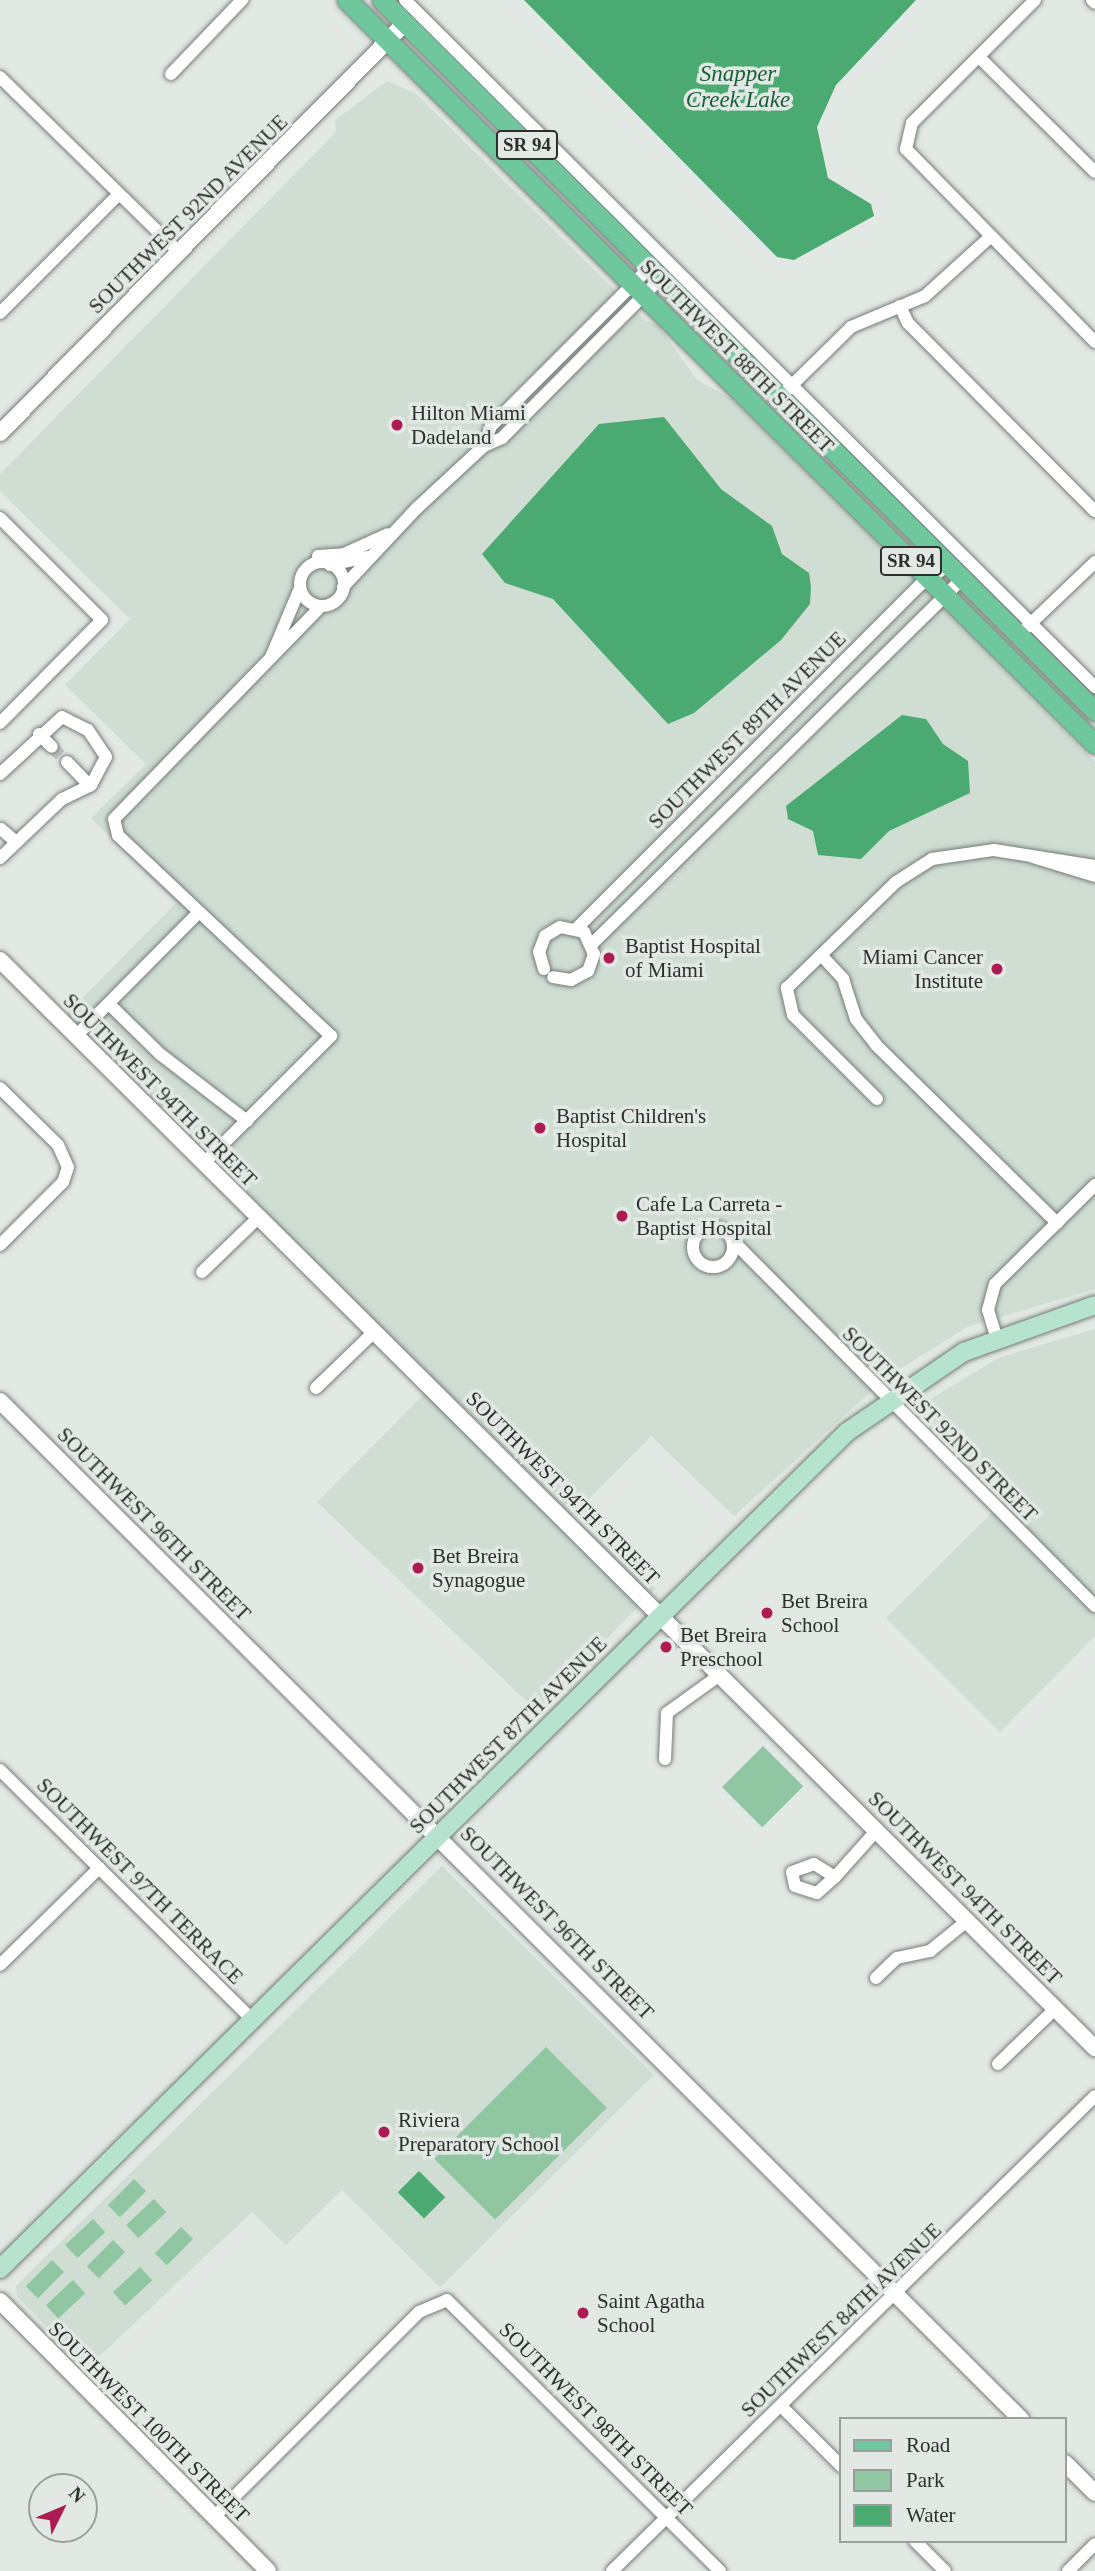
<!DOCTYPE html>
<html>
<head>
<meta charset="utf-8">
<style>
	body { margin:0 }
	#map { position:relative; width:1095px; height:2571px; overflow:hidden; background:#e2e9e4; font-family:Georgia,serif }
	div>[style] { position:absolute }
	.built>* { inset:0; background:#cfddd3 }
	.green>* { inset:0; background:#90c6a1; transform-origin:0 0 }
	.water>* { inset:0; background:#4baa71; transform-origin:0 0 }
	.minor-tunnel>* { height:12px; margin-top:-6px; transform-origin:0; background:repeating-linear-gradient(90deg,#bec4bf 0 12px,transparent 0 18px) }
	.roads { filter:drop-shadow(0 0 2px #757c77) drop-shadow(0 0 2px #757c77) }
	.minor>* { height:12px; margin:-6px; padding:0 6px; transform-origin:6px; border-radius:6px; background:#fff }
	.minor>.ring { margin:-6px; padding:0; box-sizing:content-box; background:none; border:12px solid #fff; border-radius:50% }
	.tertiary>* { height:16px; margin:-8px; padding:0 8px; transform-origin:8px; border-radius:8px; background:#fff }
	.secondary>* { height:18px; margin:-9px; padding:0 9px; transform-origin:9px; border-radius:9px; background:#b6e3ce }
	.primary>* { height:19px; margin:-9.5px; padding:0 9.5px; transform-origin:9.5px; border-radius:9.5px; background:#6ec79d }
	.dots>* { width:19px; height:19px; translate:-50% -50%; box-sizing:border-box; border:4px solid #e2e9e4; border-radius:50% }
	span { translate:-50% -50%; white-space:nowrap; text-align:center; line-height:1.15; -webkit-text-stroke:7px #e2e9e4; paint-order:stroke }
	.shield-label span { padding:2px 5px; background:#e2e9e4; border:2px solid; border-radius:5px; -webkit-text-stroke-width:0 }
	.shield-label { font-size:19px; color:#2c2f2d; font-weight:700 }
	.street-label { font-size:21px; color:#2c2f2d }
	.poi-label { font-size:21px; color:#2c2f2d }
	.left { translate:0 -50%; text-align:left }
	.right { translate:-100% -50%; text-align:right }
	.water-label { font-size:23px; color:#1a5f39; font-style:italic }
	.legend { position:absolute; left:839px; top:2417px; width:228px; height:126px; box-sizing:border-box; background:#e2e9e4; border:2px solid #999f9b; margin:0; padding:9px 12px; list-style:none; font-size:21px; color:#2c2f2d }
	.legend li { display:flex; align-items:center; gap:14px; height:35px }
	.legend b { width:35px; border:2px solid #999f9b }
	.north { position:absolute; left:28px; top:2473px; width:70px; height:70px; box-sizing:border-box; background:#e2e9e4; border:2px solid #999f9b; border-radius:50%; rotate:47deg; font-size:19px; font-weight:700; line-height:28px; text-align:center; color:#2c2f2d }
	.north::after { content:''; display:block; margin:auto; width:24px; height:32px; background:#ac1c53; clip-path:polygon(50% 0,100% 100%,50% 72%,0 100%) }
</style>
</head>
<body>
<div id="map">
	<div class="built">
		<i style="clip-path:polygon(387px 81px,415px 93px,646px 321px,657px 324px,697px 380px,732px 399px,1095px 762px,1095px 1289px,967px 1327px,886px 1378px,734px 1516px,651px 1436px,572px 1516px,656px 1588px,537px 1711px,317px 1502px,435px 1383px,65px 1016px,176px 903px,91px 818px,146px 764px,65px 685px,130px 619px,0 491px,0 474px,336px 132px,335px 120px)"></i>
		<i style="clip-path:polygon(1095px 1329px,1095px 1636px,1000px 1732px,886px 1618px,1005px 1500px,918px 1407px,998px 1358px)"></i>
		<i style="clip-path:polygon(442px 1866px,654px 2075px,440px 2287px,342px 2190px,286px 2245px,252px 2212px,86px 2369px,17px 2296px,16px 2286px)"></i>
	</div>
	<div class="green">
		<i style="left:763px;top:1746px;width:57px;height:58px;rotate:45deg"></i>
		<i style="left:546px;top:2047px;width:86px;height:158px;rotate:45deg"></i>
		<i style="left:134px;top:2179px;width:17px;height:37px;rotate:45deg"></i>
		<i style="left:154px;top:2199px;width:18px;height:38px;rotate:47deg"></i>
		<i style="left:93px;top:2219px;width:18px;height:38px;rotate:47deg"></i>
		<i style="left:181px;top:2227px;width:17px;height:37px;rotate:45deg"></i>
		<i style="left:113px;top:2240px;width:17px;height:37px;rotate:45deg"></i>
		<i style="left:52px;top:2260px;width:17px;height:37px;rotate:45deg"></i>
		<i style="left:140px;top:2267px;width:18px;height:37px;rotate:47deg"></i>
		<i style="left:73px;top:2280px;width:18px;height:37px;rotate:47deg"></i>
	</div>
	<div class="water">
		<i style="clip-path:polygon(524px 0,916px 0,836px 85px,817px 127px,828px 178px,871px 204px,874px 216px,794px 260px,777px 257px)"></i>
		<i style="clip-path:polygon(664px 417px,721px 489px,772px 526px,782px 554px,809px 573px,811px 587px,810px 604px,781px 640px,694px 713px,668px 724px,553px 599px,505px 583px,482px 554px,599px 424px)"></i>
		<i style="clip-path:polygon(902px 715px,926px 719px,943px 744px,968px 761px,970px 793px,889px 831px,861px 859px,818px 855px,813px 831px,788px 819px,786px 806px)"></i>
		<i style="left:419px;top:2171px;width:37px;height:30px;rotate:45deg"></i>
	</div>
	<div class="minor-tunnel">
		<i style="left:52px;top:747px;width:21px;rotate:45deg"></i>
	</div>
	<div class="roads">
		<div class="minor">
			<i style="left:405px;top:0;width:974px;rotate:44.88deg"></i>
			<i style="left:1035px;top:0;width:174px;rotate:135deg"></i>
			<i style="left:912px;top:123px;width:27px;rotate:103deg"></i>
			<i style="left:906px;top:149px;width:270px;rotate:45.6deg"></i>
			<i style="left:1092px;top:0;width:4px;rotate:45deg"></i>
			<i style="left:979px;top:57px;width:163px;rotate:44.8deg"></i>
			<i style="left:171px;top:74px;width:103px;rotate:-46.2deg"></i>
			<i style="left:0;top:77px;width:252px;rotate:44.4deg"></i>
			<i style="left:900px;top:306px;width:19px;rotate:65deg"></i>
			<i style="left:908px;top:323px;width:265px;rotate:45.2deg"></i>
			<i style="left:0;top:313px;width:168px;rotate:-45deg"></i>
			<i style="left:787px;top:390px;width:90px;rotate:-44.5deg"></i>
			<i style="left:851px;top:327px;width:80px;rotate:-22.7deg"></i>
			<i style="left:925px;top:296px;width:88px;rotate:-42.2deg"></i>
			<i style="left:484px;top:446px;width:21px;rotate:-71deg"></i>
			<i style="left:491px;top:426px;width:225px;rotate:-45deg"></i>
			<i style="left:0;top:518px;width:144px;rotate:45deg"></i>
			<i style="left:102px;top:620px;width:145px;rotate:134.7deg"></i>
			<i style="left:318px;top:556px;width:26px;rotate:-4deg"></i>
			<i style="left:344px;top:554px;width:48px;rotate:-24.4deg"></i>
			<i class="ring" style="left:300px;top:562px;width:32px;height:32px"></i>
			<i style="left:330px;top:565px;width:39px;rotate:-12deg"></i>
			<i style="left:343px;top:587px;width:108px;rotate:-46.9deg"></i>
			<i style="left:417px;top:508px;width:91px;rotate:-42.8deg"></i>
			<i style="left:484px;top:446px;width:20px;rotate:-24deg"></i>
			<i style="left:502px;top:438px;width:226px;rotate:-45.2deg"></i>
			<i style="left:1027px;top:627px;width:94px;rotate:-43.7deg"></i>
			<i style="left:271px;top:657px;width:75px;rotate:-67.2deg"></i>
			<i style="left:39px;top:734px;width:18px;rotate:45deg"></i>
			<i style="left:67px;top:762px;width:33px;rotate:46deg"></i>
			<i style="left:0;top:774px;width:84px;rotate:-42.6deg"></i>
			<i style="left:62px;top:717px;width:29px;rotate:27deg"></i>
			<i style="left:88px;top:730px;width:32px;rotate:56deg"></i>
			<i style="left:106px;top:757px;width:32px;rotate:118deg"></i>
			<i style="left:91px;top:785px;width:32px;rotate:154deg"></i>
			<i style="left:62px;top:799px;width:86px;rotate:136.4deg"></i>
			<i style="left:1px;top:829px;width:20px;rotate:41deg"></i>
			<i style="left:1033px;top:857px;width:65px;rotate:17deg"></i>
			<i style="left:577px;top:928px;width:485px;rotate:-45deg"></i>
			<i style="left:920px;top:585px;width:35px;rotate:-35deg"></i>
			<i style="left:592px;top:944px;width:521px;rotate:-44.61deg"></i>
			<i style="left:821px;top:955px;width:33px;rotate:47deg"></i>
			<i style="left:843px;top:979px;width:42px;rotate:72deg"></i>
			<i style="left:856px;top:1019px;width:33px;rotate:52deg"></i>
			<i style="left:876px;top:1045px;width:254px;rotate:44.5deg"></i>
			<i style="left:544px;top:969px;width:18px;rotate:-106deg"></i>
			<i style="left:539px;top:952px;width:17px;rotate:-69deg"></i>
			<i style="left:545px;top:936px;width:17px;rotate:-31deg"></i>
			<i style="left:560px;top:927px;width:25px;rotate:12deg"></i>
			<i style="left:584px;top:932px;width:24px;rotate:66deg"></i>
			<i style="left:594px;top:954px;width:18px;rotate:109deg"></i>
			<i style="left:588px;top:971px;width:19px;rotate:152deg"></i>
			<i style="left:571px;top:980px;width:18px;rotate:-171deg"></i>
			<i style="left:109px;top:1004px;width:71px;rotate:44.4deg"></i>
			<i style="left:160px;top:1054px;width:110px;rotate:37.6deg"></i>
			<i style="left:76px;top:1036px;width:173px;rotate:-45.2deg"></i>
			<i style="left:0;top:1088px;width:81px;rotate:44.5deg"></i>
			<i style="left:58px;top:1145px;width:24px;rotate:66deg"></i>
			<i style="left:68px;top:1167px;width:16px;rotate:108deg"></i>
			<i style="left:63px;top:1182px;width:89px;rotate:135deg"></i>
			<i style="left:877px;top:1099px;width:119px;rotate:-135deg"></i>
			<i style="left:793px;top:1015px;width:28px;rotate:-103deg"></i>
			<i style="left:787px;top:988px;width:152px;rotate:-44.2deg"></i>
			<i style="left:896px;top:882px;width:43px;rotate:-32.6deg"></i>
			<i style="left:932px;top:859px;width:63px;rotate:-8.3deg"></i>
			<i style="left:994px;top:850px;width:102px;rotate:9deg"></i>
			<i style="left:204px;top:1163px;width:180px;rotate:-45deg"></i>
			<i style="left:331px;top:1036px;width:293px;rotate:-136.7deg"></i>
			<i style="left:118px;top:835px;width:16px;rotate:-104deg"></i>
			<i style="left:114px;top:819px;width:297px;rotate:-45.8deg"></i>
			<i class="ring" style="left:693px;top:1227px;width:28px;height:28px"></i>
			<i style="left:733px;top:1241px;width:514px;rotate:45.24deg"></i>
			<i style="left:202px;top:1272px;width:79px;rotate:-44deg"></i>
			<i style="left:996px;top:1336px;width:27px;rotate:-107deg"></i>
			<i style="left:988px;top:1310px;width:27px;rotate:-75deg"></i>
			<i style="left:995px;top:1284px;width:141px;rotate:-44.7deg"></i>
			<i style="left:316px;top:1388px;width:82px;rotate:-44deg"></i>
			<i style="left:665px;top:1759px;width:46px;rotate:-87.5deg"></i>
			<i style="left:667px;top:1713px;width:67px;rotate:-35.8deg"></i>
			<i style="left:0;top:1770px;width:354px;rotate:44.7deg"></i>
			<i style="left:835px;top:1877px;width:25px;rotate:-148deg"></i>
			<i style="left:814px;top:1864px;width:23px;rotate:160deg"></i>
			<i style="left:792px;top:1872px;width:14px;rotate:78deg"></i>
			<i style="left:795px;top:1886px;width:23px;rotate:18deg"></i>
			<i style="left:817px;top:1893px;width:24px;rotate:-42deg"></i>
			<i style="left:835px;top:1877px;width:63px;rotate:-48.2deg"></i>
			<i style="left:0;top:1965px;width:139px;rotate:-44.4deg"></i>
			<i style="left:876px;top:1978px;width:29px;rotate:-44deg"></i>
			<i style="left:897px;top:1958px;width:34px;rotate:-12deg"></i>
			<i style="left:930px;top:1951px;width:49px;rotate:-39.2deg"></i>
			<i style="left:998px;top:2064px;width:81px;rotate:-44deg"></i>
			<i style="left:781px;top:2406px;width:85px;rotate:45deg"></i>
			<i style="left:214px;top:2517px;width:290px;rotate:-45deg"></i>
			<i style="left:419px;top:2312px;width:30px;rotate:-23deg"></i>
			<i style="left:447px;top:2300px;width:385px;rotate:44.8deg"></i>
			<i style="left:915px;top:2541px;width:42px;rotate:45deg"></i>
			<i style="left:612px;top:2571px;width:677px;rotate:-44.52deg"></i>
			<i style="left:1068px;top:2571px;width:38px;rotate:-45deg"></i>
		</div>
		<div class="tertiary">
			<i style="left:0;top:433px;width:576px;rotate:-45.35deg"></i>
			<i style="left:0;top:960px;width:1544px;rotate:44.82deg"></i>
			<i style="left:0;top:1401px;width:1442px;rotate:44.92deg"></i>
			<i style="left:0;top:2301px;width:380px;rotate:45.2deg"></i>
			<i style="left:1065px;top:2463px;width:42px;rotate:45deg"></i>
		</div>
		<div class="secondary">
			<i style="left:0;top:2269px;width:1191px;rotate:-44.66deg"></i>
			<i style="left:847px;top:1432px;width:142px;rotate:-34.4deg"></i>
			<i style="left:964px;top:1352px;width:139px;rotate:-19.7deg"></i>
		</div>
		<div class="primary">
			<i style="left:347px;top:0;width:1055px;rotate:44.85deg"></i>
			<i style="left:382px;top:0;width:1007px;rotate:44.92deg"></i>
		</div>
	</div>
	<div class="dots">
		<i style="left:397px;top:425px;background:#ac1c53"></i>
		<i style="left:609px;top:958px;background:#ac1c53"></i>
		<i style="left:997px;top:969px;background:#ac1c53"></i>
		<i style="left:540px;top:1128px;background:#ac1c53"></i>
		<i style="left:622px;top:1216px;background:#ac1c53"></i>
		<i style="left:418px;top:1568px;background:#ac1c53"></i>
		<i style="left:767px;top:1613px;background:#ac1c53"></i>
		<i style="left:666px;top:1647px;background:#ac1c53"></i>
		<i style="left:384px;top:2132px;background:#ac1c53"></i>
		<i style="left:583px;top:2313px;background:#ac1c53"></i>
	</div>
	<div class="shield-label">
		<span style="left:527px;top:145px">SR 94</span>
		<span style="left:911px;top:561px">SR 94</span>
	</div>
	<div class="street-label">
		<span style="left:188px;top:214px;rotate:-45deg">SOUTHWEST 92ND AVENUE</span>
		<span style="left:737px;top:356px;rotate:45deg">SOUTHWEST 88TH STREET</span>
		<span style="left:747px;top:730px;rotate:-45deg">SOUTHWEST 89TH AVENUE</span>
		<span style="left:160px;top:1090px;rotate:45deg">SOUTHWEST 94TH STREET</span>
		<span style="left:940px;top:1424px;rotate:45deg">SOUTHWEST 92ND STREET</span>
		<span style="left:563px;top:1488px;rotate:45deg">SOUTHWEST 94TH STREET</span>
		<span style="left:154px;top:1524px;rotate:45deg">SOUTHWEST 96TH STREET</span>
		<span style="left:508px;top:1735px;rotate:-45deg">SOUTHWEST 87TH AVENUE</span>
		<span style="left:140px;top:1881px;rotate:45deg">SOUTHWEST 97TH TERRACE</span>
		<span style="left:965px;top:1888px;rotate:45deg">SOUTHWEST 94TH STREET</span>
		<span style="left:557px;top:1923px;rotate:45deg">SOUTHWEST 96TH STREET</span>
		<span style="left:841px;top:2320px;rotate:-44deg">SOUTHWEST 84TH AVENUE</span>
		<span style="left:596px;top:2419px;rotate:45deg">SOUTHWEST 98TH STREET</span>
		<span style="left:149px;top:2422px;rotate:45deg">SOUTHWEST 100TH STREET</span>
	</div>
	<div class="poi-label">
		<span class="left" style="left:411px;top:425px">Hilton Miami<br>Dadeland</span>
		<span class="left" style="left:625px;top:958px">Baptist Hospital<br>of Miami</span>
		<span class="right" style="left:983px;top:969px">Miami Cancer<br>Institute</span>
		<span class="left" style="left:556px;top:1128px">Baptist Children's<br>Hospital</span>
		<span class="left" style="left:636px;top:1216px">Cafe La Carreta -<br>Baptist Hospital</span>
		<span class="left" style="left:432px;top:1568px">Bet Breira<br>Synagogue</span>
		<span class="left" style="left:781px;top:1613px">Bet Breira<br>School</span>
		<span class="left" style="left:680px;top:1647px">Bet Breira<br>Preschool</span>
		<span class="left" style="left:398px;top:2132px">Riviera<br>Preparatory School</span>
		<span class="left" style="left:597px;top:2313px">Saint Agatha<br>School</span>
	</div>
	<div class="water-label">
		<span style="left:738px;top:87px">Snapper<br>Creek Lake</span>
	</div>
	<ul class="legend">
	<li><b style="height:9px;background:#6ec79d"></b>Road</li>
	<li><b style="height:19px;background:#90c6a1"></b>Park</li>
	<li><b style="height:19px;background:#4baa71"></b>Water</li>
	</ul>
	<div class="north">N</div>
</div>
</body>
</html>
